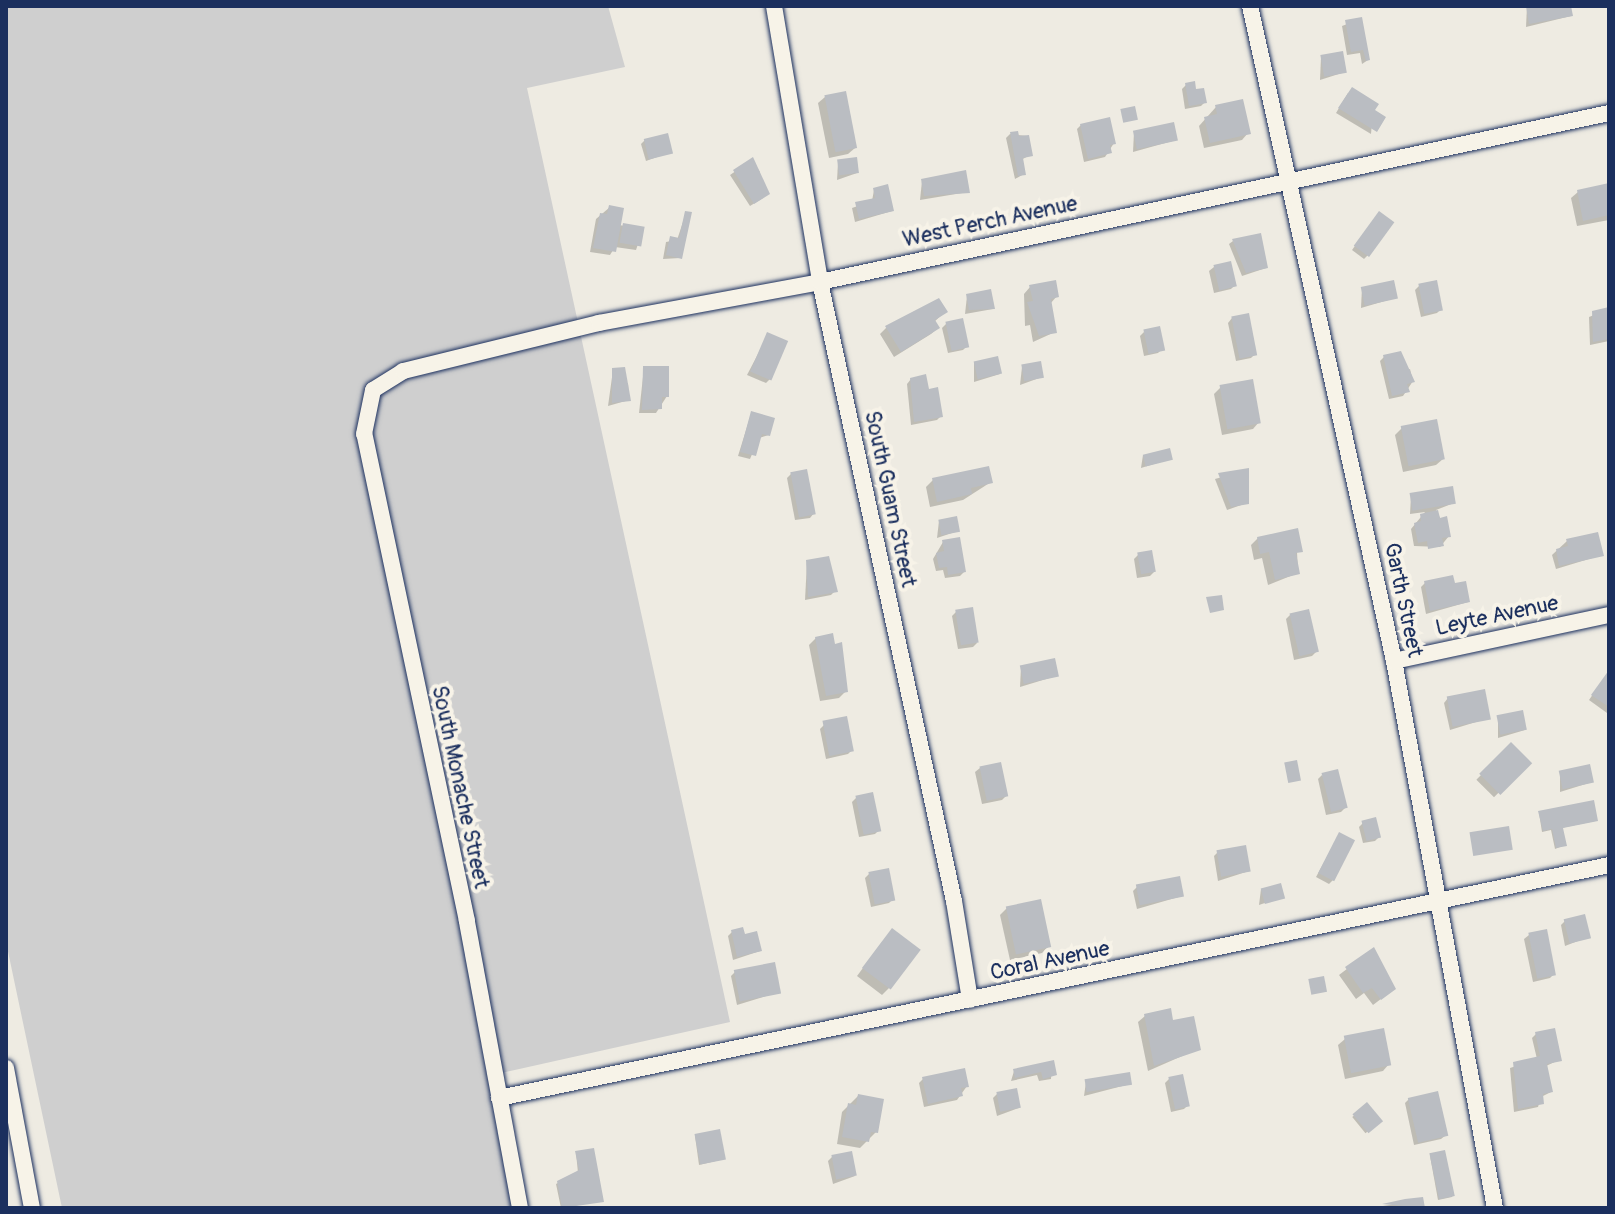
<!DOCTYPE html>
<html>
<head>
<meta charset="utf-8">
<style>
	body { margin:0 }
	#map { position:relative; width:1615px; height:1214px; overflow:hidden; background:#eeebe2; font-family:Pangolin,sans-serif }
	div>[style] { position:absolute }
	.green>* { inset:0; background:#cfcfcf }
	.shadow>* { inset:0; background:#0003; transform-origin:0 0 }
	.building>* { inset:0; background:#babdc2; transform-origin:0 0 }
	.roads { filter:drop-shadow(0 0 2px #1b2f5e) drop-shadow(0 0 2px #1b2f5e) }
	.minor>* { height:16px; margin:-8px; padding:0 8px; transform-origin:8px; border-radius:8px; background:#f7f3e8 }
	span { translate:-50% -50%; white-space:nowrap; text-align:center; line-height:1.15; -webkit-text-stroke:8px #f7f3e8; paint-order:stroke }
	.street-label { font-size:22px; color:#1b2f5e }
	.frame { position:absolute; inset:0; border:8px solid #1b2f5e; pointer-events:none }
</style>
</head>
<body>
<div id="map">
	<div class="green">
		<i style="clip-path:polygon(6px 6px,608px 6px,625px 67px,527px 88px,730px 1022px,492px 1075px,521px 1208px,62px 1208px,6px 942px)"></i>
	</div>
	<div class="shadow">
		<i style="clip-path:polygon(1527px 6px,1569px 6px,1571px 16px,1526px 27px)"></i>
		<i style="clip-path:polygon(1360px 19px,1368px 60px,1362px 64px,1360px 53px,1347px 55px,1342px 26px)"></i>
		<i style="clip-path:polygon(1321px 57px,1345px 72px,1320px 80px)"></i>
		<i style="clip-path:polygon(1186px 85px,1205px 102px,1201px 106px,1185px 109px,1182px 89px)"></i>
		<i style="clip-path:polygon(1348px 93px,1373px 111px,1371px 134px,1336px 113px)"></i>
		<i style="clip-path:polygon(825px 97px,855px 148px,848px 154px,829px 158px,818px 103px)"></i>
		<i style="clip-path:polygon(1216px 107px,1248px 133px,1242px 140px,1204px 148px,1199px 126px)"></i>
		<i style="clip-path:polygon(1081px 125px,1114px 143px,1105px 157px,1084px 162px,1077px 129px)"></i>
		<i style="clip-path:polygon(1134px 132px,1176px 140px,1133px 152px)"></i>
		<i style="clip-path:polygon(1010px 134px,1027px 136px,1030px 155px,1021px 160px,1024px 174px,1015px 179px,1006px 138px)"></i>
		<i style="clip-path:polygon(645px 140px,671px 152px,646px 161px,641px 144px)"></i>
		<i style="clip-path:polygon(752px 160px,760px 172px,756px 176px,763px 198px,750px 206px,730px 175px)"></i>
		<i style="clip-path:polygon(838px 163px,857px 173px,837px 180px)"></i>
		<i style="clip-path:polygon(922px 181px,968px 192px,920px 200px)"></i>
		<i style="clip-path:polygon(1609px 185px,1609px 220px,1577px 226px,1571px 198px,1578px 192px)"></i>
		<i style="clip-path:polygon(874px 190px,892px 211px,855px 222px,852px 208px,872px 201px)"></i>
		<i style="clip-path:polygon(610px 207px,619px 225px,643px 229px,636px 250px,615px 247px,610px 255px,590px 252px,596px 219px)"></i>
		<i style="clip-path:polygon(686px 213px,680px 258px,663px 259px,666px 242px,677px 240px)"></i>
		<i style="clip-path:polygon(1376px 217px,1368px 255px,1364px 259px,1352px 250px)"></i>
		<i style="clip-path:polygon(1233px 241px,1266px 268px,1242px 276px,1229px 244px)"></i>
		<i style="clip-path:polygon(1214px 267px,1235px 285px,1231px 289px,1214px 293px,1209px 271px)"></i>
		<i style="clip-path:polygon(1419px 286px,1441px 309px,1437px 313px,1421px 317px,1415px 290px)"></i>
		<i style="clip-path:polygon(1030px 287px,1057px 296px,1050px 304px,1055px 332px,1033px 342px,1030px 325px,1025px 326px,1024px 294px)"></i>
		<i style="clip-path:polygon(1362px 288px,1395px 298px,1361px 308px)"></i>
		<i style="clip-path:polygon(967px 296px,993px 309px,965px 314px)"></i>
		<i style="clip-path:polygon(1609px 309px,1609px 341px,1590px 345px,1589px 317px)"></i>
		<i style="clip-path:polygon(945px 312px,934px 322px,938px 328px,931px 334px,894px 357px,880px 334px,886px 328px)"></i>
		<i style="clip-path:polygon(1232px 318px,1255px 354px,1251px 358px,1236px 361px,1228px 323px)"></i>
		<i style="clip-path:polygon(946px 324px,967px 346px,963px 350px,948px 353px,942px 328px)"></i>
		<i style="clip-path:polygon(1144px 332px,1162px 349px,1158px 353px,1144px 356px,1140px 336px)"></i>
		<i style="clip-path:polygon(768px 335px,770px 379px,766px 383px,747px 375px)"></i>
		<i style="clip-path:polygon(1384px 357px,1403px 371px,1410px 369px,1413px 381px,1403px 396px,1389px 399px,1380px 361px)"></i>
		<i style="clip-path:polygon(974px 362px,1000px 374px,974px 382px)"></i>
		<i style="clip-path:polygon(1022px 367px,1042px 377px,1020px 385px)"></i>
		<i style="clip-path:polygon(644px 368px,667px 396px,656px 413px,639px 413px)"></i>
		<i style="clip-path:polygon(613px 370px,621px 384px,628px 383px,629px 400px,608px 406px)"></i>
		<i style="clip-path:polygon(911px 379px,928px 391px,941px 416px,937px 420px,911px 425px,907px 384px)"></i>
		<i style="clip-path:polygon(1221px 387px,1259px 422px,1253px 429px,1222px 435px,1214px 394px)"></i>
		<i style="clip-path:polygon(751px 414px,769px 435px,759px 438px,750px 459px,738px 456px)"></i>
		<i style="clip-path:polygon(1402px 428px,1443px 459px,1436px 465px,1403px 472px,1395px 435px)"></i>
		<i style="clip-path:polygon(1143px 455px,1170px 459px,1141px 468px)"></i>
		<i style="clip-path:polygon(1247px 470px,1247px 503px,1227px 510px,1215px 479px)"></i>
		<i style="clip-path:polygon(791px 474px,814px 513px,810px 518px,795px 520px,787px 478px)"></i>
		<i style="clip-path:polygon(933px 480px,991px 482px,963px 500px,930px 507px,926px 487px)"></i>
		<i style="clip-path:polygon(1411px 496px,1454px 503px,1436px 510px,1449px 536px,1440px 547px,1414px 546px,1411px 529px,1425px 512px,1410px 514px)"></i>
		<i style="clip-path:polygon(939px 521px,958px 531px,937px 538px)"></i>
		<i style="clip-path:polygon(1296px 530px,1298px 573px,1268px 585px,1262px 558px,1254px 560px,1251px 545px,1258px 538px)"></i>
		<i style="clip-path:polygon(1567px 541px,1602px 555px,1556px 569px,1552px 555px)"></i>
		<i style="clip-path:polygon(943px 542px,964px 572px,960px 576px,945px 578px,943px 570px,936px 571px,933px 559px)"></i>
		<i style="clip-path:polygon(1138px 555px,1154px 572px,1150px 576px,1137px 578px,1134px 559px)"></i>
		<i style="clip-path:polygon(807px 562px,835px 591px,831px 595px,805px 600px)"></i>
		<i style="clip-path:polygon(1425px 583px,1453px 585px,1468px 602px,1426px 614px,1421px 587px)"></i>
		<i style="clip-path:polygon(956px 612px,977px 643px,973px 647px,958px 649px,952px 616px)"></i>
		<i style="clip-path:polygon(1290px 615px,1316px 652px,1312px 656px,1294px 660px,1286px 619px)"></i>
		<i style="clip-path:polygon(816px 638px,846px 691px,839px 698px,820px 701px,809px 645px)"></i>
		<i style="clip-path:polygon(1021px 667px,1056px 676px,1020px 687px)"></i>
		<i style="clip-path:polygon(1609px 671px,1609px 711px,1607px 713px,1589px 700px)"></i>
		<i style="clip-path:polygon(1448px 698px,1489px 718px,1450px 730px,1444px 703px)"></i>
		<i style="clip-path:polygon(1498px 718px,1525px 730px,1498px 738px)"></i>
		<i style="clip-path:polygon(824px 725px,852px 750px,848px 754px,826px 759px,820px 729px)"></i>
		<i style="left:1511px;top:745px;width:25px;height:49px;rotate:45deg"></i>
		<i style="clip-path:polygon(980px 768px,1006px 796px,1002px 800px,982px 804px,975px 772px)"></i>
		<i style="clip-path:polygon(1560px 773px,1592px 782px,1560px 792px)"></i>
		<i style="clip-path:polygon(1322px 775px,1345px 808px,1341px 812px,1326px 815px,1318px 779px)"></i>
		<i style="clip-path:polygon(856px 798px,879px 830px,875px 834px,859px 837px,852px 802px)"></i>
		<i style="clip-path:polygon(1539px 813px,1595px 821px,1561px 828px,1565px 845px,1555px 849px,1551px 830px,1542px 832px)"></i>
		<i style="clip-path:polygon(1363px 823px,1379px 837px,1375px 841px,1363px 843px,1359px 827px)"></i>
		<i style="clip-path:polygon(1339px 835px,1333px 880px,1329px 884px,1316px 877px)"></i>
		<i style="clip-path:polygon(1218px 852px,1249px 871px,1218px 881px,1214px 856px)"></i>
		<i style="clip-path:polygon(869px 874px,893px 899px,889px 903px,871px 907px,865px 878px)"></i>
		<i style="clip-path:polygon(1137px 887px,1182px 896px,1137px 909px,1133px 891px)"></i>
		<i style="clip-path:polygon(1261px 889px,1282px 897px,1259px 905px)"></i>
		<i style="clip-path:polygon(1007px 908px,1049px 946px,1042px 953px,1010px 960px,1000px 915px)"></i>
		<i style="clip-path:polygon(1565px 921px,1588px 937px,1565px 946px,1561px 925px)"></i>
		<i style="clip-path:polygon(732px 932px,743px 936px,760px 951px,733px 960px,728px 936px)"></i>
		<i style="clip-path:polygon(1529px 935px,1554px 974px,1550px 978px,1533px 982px,1524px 939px)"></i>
		<i style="clip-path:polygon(886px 937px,889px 988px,882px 995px,857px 976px)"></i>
		<i style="clip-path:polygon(1373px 949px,1394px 989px,1373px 1005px,1364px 993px,1356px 999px,1339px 975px)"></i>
		<i style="clip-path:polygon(735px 972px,779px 992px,737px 1005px,731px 976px)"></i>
		<i style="clip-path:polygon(1145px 1016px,1172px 1022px,1198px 1049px,1148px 1071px,1138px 1022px)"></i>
		<i style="clip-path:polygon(1536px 1034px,1559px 1060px,1546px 1066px,1551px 1092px,1541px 1097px,1538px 1107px,1514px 1112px,1510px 1068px,1537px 1059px,1532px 1038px)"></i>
		<i style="clip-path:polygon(1345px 1039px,1389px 1064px,1383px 1071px,1345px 1079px,1338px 1045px)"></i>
		<i style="clip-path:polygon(1052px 1062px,1051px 1079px,1039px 1081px,1037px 1075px,1011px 1081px,1014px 1071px)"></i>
		<i style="clip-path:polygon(923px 1079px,967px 1086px,957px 1100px,924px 1107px,919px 1083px)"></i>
		<i style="clip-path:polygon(1169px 1079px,1188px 1105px,1184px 1109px,1171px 1112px,1165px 1083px)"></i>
		<i style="clip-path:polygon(1086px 1082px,1130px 1084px,1084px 1096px)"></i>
		<i style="clip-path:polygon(997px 1094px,1019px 1108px,997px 1116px,993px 1098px)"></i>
		<i style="clip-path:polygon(858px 1096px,876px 1132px,860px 1148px,837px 1144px,842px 1112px)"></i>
		<i style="clip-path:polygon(1409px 1099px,1446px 1135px,1441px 1139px,1414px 1145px,1405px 1103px)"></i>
		<i style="left:1367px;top:1105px;width:21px;height:19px;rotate:51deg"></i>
		<i style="clip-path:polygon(695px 1136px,724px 1159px,699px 1165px)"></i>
		<i style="clip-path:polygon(576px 1153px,602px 1201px,561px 1208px,556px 1184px,578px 1173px)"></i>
		<i style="clip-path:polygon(1430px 1156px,1453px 1195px,1452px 1197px,1438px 1200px)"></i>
		<i style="clip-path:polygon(832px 1157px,855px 1176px,833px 1184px,828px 1161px)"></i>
		<i style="clip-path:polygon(1421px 1200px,1423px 1208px,1381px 1208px,1383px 1206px)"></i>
	</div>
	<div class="building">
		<i style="clip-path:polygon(1526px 6px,1571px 6px,1573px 16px,1529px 24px)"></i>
		<i style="clip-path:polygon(1362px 17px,1370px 60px,1366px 61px,1363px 50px,1351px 52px,1345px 20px)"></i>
		<i style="left:1343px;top:51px;width:22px;height:23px;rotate:80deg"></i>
		<i style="clip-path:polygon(1195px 81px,1196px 89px,1204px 88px,1207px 103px,1189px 106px,1185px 83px)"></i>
		<i style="clip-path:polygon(1352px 87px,1379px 104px,1375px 110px,1386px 117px,1377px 132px,1338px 108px)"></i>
		<i style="left:846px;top:91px;width:58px;height:22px;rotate:79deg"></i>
		<i style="clip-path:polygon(1243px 99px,1251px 134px,1210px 143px,1204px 117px,1217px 114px,1215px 105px)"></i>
		<i style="left:1135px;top:106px;width:14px;height:15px;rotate:78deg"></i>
		<i style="clip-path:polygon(1110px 117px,1116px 144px,1110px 145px,1112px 153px,1088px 159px,1080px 124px)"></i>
		<i style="left:1174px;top:122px;width:19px;height:42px;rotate:78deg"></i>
		<i style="clip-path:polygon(1018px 131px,1019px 136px,1029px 135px,1033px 156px,1023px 158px,1026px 175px,1018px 176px,1010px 132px)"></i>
		<i style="left:668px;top:133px;width:21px;height:25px;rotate:76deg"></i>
		<i style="clip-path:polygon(753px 157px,770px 194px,754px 204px,733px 170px)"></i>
		<i style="left:857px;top:157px;width:16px;height:20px;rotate:83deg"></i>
		<i style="clip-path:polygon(966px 170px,970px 193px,924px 196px,921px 179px)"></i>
		<i style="clip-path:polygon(1609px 183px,1609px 215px,1583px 221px,1577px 190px)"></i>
		<i style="clip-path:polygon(888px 184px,894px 211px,859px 219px,855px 202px,875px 198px,873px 188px)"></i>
		<i style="clip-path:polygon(609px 205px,624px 208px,616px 252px,593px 248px,600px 213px,607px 214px)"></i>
		<i style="clip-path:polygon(685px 211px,692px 212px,682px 259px,666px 255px,670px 236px,679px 238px)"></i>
		<i style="left:1379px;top:211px;width:19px;height:43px;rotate:36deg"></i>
		<i style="left:623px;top:223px;width:22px;height:20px;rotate:10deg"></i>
		<i style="clip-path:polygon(1261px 233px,1268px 268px,1246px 273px,1232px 239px)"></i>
		<i style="left:1231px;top:261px;width:26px;height:18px;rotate:77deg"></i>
		<i style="clip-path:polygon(1056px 280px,1059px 297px,1051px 299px,1057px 333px,1039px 336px,1027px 302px,1033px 301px,1029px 285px)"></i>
		<i style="left:1394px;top:280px;width:19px;height:34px;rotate:78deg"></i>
		<i style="left:1437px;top:280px;width:31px;height:19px;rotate:79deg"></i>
		<i style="clip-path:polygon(991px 289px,995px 309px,969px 310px,966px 294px)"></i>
		<i style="clip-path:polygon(939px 298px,948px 312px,935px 320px,940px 328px,901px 352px,885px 326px)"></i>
		<i style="clip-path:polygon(1609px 307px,1609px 339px,1593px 342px,1592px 311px)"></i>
		<i style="left:1249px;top:313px;width:43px;height:18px;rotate:79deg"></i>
		<i style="left:963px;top:318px;width:30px;height:18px;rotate:78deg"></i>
		<i style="left:1160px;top:326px;width:25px;height:17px;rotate:78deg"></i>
		<i style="left:767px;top:332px;width:23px;height:43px;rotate:23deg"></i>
		<i style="clip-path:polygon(1401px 351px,1415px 382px,1407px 384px,1410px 392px,1392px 396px,1383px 355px)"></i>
		<i style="left:998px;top:356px;width:18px;height:25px;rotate:77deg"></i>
		<i style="left:1041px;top:361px;width:17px;height:20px;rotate:80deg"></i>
		<i style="clip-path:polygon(643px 366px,669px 366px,669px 397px,662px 397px,662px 409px,642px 410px)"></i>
		<i style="clip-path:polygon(625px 367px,631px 401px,612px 403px,612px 368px)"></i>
		<i style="clip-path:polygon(926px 374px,929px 389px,938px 387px,943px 417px,914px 422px,910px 378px)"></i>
		<i style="left:1253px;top:379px;width:45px;height:34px;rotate:80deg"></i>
		<i style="clip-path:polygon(751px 411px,775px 418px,770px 436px,762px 434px,756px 456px,740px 452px)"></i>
		<i style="left:1437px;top:419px;width:41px;height:37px;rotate:79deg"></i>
		<i style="left:1170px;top:448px;width:12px;height:28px;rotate:76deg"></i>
		<i style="clip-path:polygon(989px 466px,993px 483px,971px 488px,972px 494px,937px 502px,932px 478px)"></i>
		<i style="clip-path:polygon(1249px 468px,1249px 504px,1231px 507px,1218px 473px)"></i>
		<i style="left:807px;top:469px;width:46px;height:17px;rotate:79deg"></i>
		<i style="left:1453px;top:486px;width:18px;height:44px;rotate:81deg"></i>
		<i style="clip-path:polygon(1438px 510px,1440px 518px,1447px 516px,1451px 537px,1442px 538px,1444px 546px,1428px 549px,1427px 541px,1418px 543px,1414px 523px,1421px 521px,1420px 514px)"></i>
		<i style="left:957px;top:516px;width:16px;height:19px;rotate:79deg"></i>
		<i style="clip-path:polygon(1298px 528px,1303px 552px,1296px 553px,1300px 574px,1275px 580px,1269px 552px,1260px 554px,1257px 537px)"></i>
		<i style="clip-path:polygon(1598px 532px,1604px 556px,1559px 566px,1556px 549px,1568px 546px,1566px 539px)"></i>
		<i style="clip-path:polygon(960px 537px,966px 572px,948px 575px,947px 567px,939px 568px,936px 553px,944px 551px,942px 540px)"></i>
		<i style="left:1152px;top:550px;width:22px;height:15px;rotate:80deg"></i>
		<i style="clip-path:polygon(829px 556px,838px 592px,808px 597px,806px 560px)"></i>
		<i style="clip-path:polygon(1453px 575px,1455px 583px,1466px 581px,1470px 602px,1430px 611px,1424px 581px)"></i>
		<i style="clip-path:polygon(1222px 595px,1224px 610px,1210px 613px,1206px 597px)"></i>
		<i style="left:973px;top:607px;width:36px;height:18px;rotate:81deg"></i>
		<i style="left:1309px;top:609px;width:44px;height:20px;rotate:77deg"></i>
		<i style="clip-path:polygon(833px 633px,835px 644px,842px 642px,848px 692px,826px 696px,815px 637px)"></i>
		<i style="left:1055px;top:658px;width:19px;height:36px;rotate:78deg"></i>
		<i style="clip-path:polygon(1609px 670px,1609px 707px,1591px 695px)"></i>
		<i style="left:1485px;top:689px;width:31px;height:39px;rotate:79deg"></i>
		<i style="left:1523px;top:710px;width:20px;height:27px;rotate:79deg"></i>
		<i style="left:847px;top:716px;width:36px;height:25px;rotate:79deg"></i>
		<i style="left:1511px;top:742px;width:30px;height:45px;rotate:45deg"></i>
		<i style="left:1297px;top:760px;width:21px;height:13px;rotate:79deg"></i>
		<i style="left:1001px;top:762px;width:35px;height:22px;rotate:78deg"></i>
		<i style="left:1590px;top:764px;width:19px;height:32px;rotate:78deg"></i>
		<i style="left:1338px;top:769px;width:40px;height:17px;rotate:76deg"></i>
		<i style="left:873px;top:792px;width:40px;height:18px;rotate:78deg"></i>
		<i style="clip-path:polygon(1594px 800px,1598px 821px,1563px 828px,1567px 846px,1556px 848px,1552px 829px,1543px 831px,1538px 811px)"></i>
		<i style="left:1376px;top:817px;width:21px;height:15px;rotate:76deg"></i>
		<i style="left:1509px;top:826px;width:24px;height:40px;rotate:81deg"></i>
		<i style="left:1339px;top:832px;width:18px;height:46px;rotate:27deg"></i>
		<i style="left:1246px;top:845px;width:27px;height:30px;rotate:80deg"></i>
		<i style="left:889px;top:868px;width:33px;height:21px;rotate:79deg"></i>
		<i style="left:1180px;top:876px;width:21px;height:45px;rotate:79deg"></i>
		<i style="left:1281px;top:883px;width:16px;height:21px;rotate:75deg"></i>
		<i style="left:1041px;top:899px;width:49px;height:36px;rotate:78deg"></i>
		<i style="left:1585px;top:914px;width:25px;height:22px;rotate:76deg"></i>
		<i style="clip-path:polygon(743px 927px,745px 934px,757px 931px,762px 951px,737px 957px,731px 930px)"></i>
		<i style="left:892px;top:928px;width:36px;height:50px;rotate:37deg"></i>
		<i style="left:1547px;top:929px;width:47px;height:19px;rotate:79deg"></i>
		<i style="clip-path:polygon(1374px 947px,1396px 989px,1381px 1000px,1372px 988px,1363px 993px,1345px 967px)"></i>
		<i style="left:775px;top:962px;width:32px;height:42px;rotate:79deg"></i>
		<i style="left:1324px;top:976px;width:16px;height:16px;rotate:79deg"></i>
		<i style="clip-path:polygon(1171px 1008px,1173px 1020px,1194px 1016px,1201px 1050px,1154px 1066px,1144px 1014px)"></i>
		<i style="left:1384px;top:1028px;width:38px;height:41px;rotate:79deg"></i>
		<i style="clip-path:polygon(1555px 1028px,1562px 1061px,1547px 1064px,1553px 1092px,1543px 1094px,1544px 1104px,1518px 1109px,1513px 1062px,1540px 1056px,1535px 1032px)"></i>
		<i style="clip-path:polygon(1054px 1060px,1057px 1075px,1043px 1079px,1041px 1072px,1015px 1078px,1013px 1069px)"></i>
		<i style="clip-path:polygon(965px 1068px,969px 1087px,961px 1088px,963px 1096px,928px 1104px,922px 1077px)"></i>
		<i style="left:1130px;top:1072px;width:13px;height:46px;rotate:81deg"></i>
		<i style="left:1183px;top:1074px;width:33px;height:15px;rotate:78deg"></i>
		<i style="left:1017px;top:1088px;width:20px;height:21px;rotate:79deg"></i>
		<i style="left:1438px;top:1091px;width:46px;height:31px;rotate:77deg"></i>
		<i style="clip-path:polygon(858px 1094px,884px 1099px,878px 1133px,871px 1132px,869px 1142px,842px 1137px,848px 1103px,856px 1105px)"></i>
		<i style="left:1367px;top:1102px;width:25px;height:19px;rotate:50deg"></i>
		<i style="left:720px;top:1129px;width:31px;height:26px;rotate:79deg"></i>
		<i style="clip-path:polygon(594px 1148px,604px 1202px,562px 1208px,557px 1181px,579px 1170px,575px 1151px)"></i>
		<i style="left:1445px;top:1150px;width:47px;height:16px;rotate:78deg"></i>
		<i style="left:852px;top:1151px;width:25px;height:21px;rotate:79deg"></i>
		<i style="clip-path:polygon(1423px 1197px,1425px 1208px,1382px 1204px,1405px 1199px)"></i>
	</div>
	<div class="roads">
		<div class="minor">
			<i style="left:774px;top:6px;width:280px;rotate:80.5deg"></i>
			<i style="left:820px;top:282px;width:633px;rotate:77.79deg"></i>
			<i style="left:954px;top:901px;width:100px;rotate:80.8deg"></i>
			<i style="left:1250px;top:6px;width:671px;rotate:77.6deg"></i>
			<i style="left:1394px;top:661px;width:556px;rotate:79.54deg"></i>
			<i style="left:1394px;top:661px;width:220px;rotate:-12.1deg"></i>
			<i style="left:6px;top:1068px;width:142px;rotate:79.5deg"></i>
			<i style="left:499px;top:1098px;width:1134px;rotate:-11.85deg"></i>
			<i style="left:520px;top:1208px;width:292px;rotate:-100.5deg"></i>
			<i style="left:467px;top:921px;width:498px;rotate:-101.9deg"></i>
			<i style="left:364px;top:434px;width:45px;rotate:-78.4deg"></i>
			<i style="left:373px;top:390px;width:36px;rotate:-32deg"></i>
			<i style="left:403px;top:371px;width:202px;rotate:-13.8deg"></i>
			<i style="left:599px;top:323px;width:225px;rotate:-10.5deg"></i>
			<i style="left:820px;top:282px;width:807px;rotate:-12.09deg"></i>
		</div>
	</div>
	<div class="street-label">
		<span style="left:990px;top:222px;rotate:-12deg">West Perch Avenue</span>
		<span style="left:890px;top:499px;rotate:78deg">South Guam Street</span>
		<span style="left:1403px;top:600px;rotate:78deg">Garth Street</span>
		<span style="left:1497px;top:616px;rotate:-12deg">Leyte Avenue</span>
		<span style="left:460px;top:787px;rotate:78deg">South Monache Street</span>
		<span style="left:1050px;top:961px;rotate:-12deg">Coral Avenue</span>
	</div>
	<div class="frame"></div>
</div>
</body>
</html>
